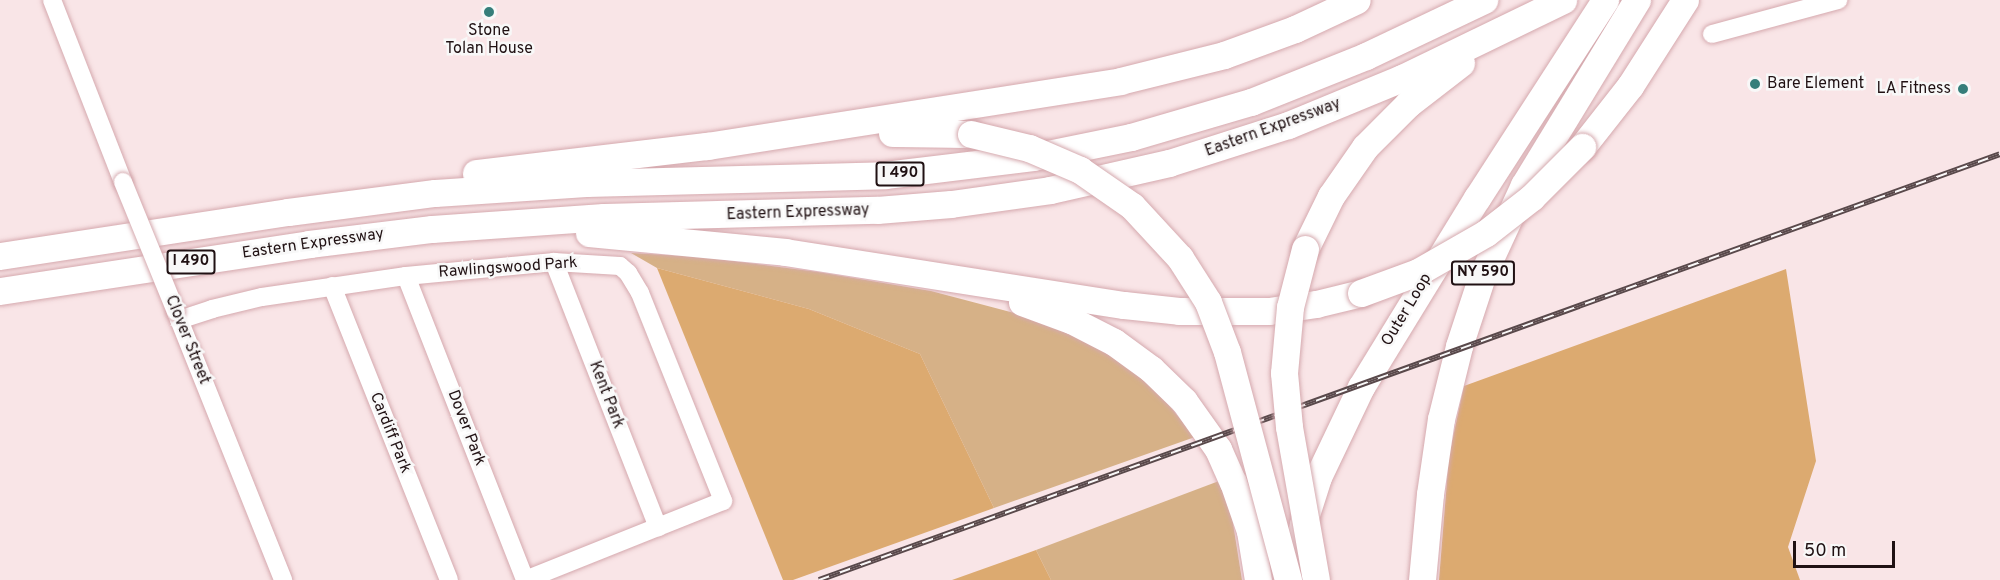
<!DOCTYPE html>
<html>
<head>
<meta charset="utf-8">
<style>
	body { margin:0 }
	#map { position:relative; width:2000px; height:580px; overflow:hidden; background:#f9e5e7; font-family:Overpass,sans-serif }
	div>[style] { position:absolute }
	.green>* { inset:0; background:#d6b187 }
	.forest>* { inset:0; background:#dcaa70 }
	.roads { filter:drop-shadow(0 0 2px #d5a9ae) drop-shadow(0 0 2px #d5a9ae) }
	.minor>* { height:18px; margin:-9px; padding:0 9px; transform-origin:9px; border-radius:9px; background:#fff }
	.highway>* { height:27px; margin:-13.5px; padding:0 13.5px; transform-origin:13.5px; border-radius:13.5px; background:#fff }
	.rail>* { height:6px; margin-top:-3px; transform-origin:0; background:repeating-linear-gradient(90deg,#f8f8f8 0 11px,#59494b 0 22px); box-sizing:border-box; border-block:2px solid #59494b }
	.bridges { filter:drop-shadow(0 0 2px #d5a9ae) drop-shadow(0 0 2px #d5a9ae) }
	.minor-bridge>* { height:18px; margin:-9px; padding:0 9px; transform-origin:9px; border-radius:9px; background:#fff }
	.highway-bridge>* { height:27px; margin:-13.5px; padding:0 13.5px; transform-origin:13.5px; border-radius:13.5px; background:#fff }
	.dots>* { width:16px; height:16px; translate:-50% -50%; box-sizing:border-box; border:3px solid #f8f8f8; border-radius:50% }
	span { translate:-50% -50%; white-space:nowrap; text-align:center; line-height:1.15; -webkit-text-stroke:5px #f8f8f8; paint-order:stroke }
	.shield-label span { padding:2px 4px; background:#f8f8f8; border:2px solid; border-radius:4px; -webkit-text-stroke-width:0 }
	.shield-label { font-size:15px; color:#201113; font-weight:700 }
	.poi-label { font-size:16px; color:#201113 }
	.left { translate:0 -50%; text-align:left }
	.right { translate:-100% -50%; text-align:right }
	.street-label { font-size:16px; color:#201113 }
	.scale { position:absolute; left:1793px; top:541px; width:102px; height:27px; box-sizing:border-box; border:3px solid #201113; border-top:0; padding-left:8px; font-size:18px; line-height:21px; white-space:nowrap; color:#201113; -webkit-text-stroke:4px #f8f8f8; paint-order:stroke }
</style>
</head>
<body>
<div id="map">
	<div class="green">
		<i style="clip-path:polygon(631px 253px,702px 257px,818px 272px,931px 291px,1029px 317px,1075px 334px,1121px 360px,1158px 392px,1195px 437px,994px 508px,920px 354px,809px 309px,657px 268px)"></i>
		<i style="clip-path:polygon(1219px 481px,1231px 511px,1242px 580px,1051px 580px,1036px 550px)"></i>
	</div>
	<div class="forest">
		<i style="clip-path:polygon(657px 268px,809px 309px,920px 354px,994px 508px,793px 580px,783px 580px)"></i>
		<i style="clip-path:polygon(1786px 269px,1816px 461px,1788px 547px,1800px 580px,1439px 580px,1449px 456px,1464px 386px)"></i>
		<i style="clip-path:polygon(1036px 550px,1051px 580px,952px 580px)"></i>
	</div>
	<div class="roads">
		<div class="minor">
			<i style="left:52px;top:0;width:195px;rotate:68.7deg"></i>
			<i style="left:1712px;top:34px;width:131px;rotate:-15.1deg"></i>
			<i style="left:554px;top:262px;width:285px;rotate:68.6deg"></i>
			<i style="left:406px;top:276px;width:326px;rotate:68.6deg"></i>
			<i style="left:332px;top:286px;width:316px;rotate:68.3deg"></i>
			<i style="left:176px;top:312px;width:289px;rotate:68.2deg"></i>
			<i style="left:179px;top:320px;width:35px;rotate:-18deg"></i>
			<i style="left:212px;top:309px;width:51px;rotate:-13.5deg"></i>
			<i style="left:262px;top:297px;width:146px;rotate:-8.3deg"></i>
			<i style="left:406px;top:276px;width:149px;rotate:-5.4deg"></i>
			<i style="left:554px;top:262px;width:66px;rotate:3.5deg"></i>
			<i style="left:620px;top:266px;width:11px;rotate:41deg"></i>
			<i style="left:628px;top:273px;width:23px;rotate:59deg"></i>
			<i style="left:640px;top:293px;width:224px;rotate:68.2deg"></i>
			<i style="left:723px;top:501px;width:213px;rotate:158.2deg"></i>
		</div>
		<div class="highway">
			<i style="left:892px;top:133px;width:79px;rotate:0.7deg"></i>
			<i style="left:1582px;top:147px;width:78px;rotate:-51.8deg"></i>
			<i style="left:1630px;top:86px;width:102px;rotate:-57.4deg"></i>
			<i style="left:476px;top:173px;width:233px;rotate:-6.7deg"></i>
			<i style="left:707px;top:146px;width:418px;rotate:-8.9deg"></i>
			<i style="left:1120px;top:81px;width:107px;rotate:-14deg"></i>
			<i style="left:1224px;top:55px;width:76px;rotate:-20.1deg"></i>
			<i style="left:1295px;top:29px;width:68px;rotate:-25.1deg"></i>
			<i style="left:589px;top:233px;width:197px;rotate:5.5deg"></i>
			<i style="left:785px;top:252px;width:343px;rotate:8.9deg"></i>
			<i style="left:1124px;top:305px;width:55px;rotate:6.2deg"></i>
			<i style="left:1179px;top:311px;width:90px"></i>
			<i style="left:1269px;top:311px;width:48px;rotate:-8.5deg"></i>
			<i style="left:1316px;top:304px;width:46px;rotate:-13.7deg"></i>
			<i style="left:1305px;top:249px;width:59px;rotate:-63.9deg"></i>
			<i style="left:1331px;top:196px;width:60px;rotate:-55.2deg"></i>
			<i style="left:1365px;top:147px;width:61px;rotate:-45deg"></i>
			<i style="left:1408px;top:104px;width:67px;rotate:-37.7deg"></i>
			<i style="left:0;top:256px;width:291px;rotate:-8.7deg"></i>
			<i style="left:288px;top:212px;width:148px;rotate:-7.4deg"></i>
			<i style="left:435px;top:193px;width:151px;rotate:-3.8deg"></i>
			<i style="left:586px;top:183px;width:299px;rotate:-1.5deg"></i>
			<i style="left:885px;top:175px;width:149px;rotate:-6.9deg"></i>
			<i style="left:1033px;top:157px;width:100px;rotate:-11.5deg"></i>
			<i style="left:1131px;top:137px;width:125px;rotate:-16.3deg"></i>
			<i style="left:1251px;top:102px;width:124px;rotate:-21.8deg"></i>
			<i style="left:1366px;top:56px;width:131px;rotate:-25.4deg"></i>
			<i style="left:0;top:291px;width:313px;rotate:-8.6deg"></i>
			<i style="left:309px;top:244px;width:124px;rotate:-7deg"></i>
			<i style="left:432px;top:229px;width:172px;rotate:-4deg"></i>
			<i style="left:604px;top:217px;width:273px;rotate:-1.5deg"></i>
			<i style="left:877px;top:210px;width:74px;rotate:-4.6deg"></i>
			<i style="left:951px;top:204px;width:100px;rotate:-8deg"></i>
			<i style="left:1050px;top:190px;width:122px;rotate:-12.8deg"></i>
			<i style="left:1169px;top:163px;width:125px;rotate:-17.7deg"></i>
			<i style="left:1288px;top:125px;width:123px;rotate:-22.4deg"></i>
			<i style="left:1402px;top:78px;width:179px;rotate:-25.8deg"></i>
			<i style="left:1022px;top:302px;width:52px;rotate:20.2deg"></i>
			<i style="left:1071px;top:320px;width:48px;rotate:27.1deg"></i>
			<i style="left:1114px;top:342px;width:46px;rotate:36.1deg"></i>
			<i style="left:1151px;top:369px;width:46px;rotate:44.1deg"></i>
			<i style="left:1184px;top:401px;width:59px;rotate:54.7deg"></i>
			<i style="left:1218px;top:449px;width:36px;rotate:66deg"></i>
			<i style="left:1233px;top:482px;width:52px;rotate:70.9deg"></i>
			<i style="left:1250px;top:531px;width:50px;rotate:80.7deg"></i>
			<i style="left:1290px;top:580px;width:57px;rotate:-76.9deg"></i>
			<i style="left:1303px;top:524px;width:49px;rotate:-72.3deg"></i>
			<i style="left:1318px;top:477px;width:100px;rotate:-64.5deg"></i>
			<i style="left:1361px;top:387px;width:222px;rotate:-58.5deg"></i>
			<i style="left:1477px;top:198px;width:236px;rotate:-57.1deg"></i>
			<i style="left:1422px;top:580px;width:86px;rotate:-84.7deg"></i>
			<i style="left:1430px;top:494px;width:76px;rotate:-81.7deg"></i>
			<i style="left:1441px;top:419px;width:75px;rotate:-76.1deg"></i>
			<i style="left:1459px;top:346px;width:74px;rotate:-71.8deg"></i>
			<i style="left:1482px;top:276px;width:100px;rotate:-65.2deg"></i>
			<i style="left:1524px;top:185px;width:217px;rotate:-58.6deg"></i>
		</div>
	</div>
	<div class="rail">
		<i style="left:819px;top:580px;width:1255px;rotate:-19.83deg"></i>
	</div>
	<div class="bridges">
		<div class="minor-bridge">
			<i style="left:123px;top:182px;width:140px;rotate:67.8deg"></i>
		</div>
		<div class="highway-bridge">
			<i style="left:971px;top:134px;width:60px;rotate:13.6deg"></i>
			<i style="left:1029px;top:148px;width:56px;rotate:23.3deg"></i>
			<i style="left:1080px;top:170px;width:63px;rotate:34.7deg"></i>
			<i style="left:1132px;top:206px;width:71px;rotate:47.3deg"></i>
			<i style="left:1180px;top:258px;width:52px;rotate:57.5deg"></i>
			<i style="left:1208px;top:302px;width:53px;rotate:69.2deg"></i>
			<i style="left:1227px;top:352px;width:236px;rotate:75deg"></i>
			<i style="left:1305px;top:249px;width:60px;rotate:104.5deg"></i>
			<i style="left:1290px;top:307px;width:66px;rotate:95.2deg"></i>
			<i style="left:1284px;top:373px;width:54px;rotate:84.7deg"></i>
			<i style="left:1289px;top:427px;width:155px;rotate:80deg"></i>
			<i style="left:1361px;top:293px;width:61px;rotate:-20.2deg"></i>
			<i style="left:1418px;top:272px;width:78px;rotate:-29.8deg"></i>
			<i style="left:1486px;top:233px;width:58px;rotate:-38deg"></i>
			<i style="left:1532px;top:197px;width:71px;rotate:-45deg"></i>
		</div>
	</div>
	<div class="dots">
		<i style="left:489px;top:12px;background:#367e7a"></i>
		<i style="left:1755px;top:84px;background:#367e7a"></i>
		<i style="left:1963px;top:89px;background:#367e7a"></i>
	</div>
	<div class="shield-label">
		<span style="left:900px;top:174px">I 490</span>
		<span style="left:191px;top:262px">I 490</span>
		<span style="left:1483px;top:273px">NY 590</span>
	</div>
	<div class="poi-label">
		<span style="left:489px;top:40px">Stone<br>Tolan House</span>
		<span class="left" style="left:1767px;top:84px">Bare Element</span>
		<span class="right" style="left:1951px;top:89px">LA Fitness</span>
	</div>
	<div class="street-label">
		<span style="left:1273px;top:128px;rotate:-20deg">Eastern Expressway</span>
		<span style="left:798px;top:213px;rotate:-2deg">Eastern Expressway</span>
		<span style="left:313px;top:244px;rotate:-8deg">Eastern Expressway</span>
		<span style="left:508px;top:268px;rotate:-4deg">Rawlingswood Park</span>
		<span style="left:1407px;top:310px;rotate:-59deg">Outer Loop</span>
		<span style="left:187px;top:340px;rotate:68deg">Clover Street</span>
		<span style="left:606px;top:395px;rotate:69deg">Kent Park</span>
		<span style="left:466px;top:428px;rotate:69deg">Dover Park</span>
		<span style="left:390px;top:433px;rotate:68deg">Cardiff Park</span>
	</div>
	<div class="scale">50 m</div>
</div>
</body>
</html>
